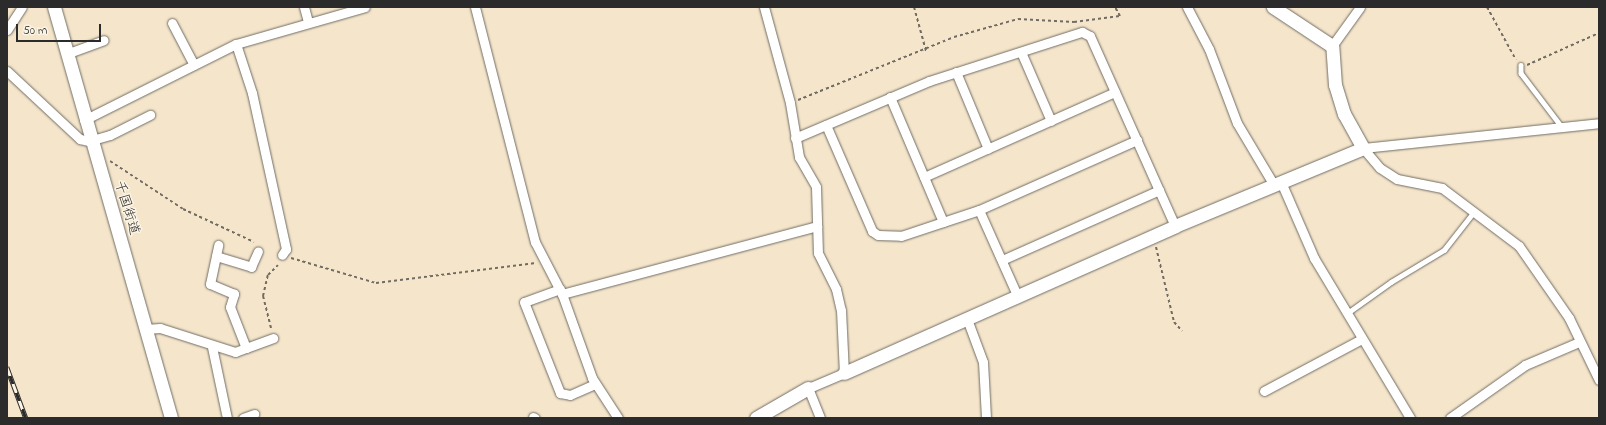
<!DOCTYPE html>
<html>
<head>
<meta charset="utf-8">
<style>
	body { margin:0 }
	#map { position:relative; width:1606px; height:425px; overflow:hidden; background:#f4e5cb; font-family:"Indie Flower","Klee One",sans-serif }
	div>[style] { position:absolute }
	.path>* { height:2px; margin-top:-1px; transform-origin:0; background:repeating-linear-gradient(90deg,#716c63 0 3px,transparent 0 6px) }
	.roads { filter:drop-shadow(0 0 1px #716c63) drop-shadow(0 0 1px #716c63) }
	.lane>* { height:4.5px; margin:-2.25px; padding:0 2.25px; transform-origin:2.25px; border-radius:2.25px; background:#fff }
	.street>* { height:9px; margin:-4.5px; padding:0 4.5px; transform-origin:4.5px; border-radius:4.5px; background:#fff }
	.secondary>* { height:13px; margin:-6.5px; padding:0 6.5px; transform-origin:6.5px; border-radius:6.5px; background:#fff }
	.rail>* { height:4.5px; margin-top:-2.25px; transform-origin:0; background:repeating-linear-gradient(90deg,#fcf5e5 0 9px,#2b2b2b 0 18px); box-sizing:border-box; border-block:1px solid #2b2b2b }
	span { translate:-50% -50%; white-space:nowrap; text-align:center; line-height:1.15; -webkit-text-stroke:3px #fcf5e5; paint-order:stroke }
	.street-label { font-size:14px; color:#2b2b2b }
	.frame { position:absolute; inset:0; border:8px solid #2b2b2b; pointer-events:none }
	.scale { position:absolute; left:16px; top:24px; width:85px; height:18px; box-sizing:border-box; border:2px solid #2b2b2b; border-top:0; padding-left:5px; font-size:12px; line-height:14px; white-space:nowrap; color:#2b2b2b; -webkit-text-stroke:3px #fcf5e5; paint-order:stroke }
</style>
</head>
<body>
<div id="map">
	<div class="path">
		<i style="left:914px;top:7px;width:46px;rotate:74.7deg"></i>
		<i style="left:1487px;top:7px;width:60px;rotate:61.3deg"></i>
		<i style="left:1527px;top:65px;width:79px;rotate:-24deg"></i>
		<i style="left:798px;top:100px;width:168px;rotate:-22deg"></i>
		<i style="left:954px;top:37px;width:66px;rotate:-15.7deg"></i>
		<i style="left:1018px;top:19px;width:56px;rotate:3.1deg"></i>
		<i style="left:1074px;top:22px;width:46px;rotate:-7.4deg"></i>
		<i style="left:1120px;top:16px;width:10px;rotate:-119deg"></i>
		<i style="left:110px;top:161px;width:87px;rotate:33.3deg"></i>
		<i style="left:183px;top:209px;width:78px;rotate:24.9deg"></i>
		<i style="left:1156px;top:247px;width:77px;rotate:76.5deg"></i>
		<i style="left:1174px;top:322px;width:12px;rotate:48deg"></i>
		<i style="left:291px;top:258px;width:89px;rotate:16.4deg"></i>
		<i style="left:376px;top:283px;width:161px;rotate:-7.1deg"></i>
		<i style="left:271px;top:328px;width:33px;rotate:-104deg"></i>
		<i style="left:263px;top:296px;width:22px;rotate:-77deg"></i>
		<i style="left:268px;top:275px;width:14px;rotate:-45deg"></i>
	</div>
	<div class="roads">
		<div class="lane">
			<i style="left:1521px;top:65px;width:8px;rotate:90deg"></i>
			<i style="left:1521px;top:73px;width:68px;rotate:52.8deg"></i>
			<i style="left:1346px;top:314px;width:55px;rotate:-35.4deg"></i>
			<i style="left:1391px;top:282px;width:62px;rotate:-31.1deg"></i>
			<i style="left:1444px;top:250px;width:47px;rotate:-51.9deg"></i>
		</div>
		<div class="street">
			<i style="left:304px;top:7px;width:16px;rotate:75deg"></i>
			<i style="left:475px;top:7px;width:243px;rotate:75.7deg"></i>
			<i style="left:535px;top:242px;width:59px;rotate:62.6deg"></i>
			<i style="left:562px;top:294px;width:89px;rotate:70.3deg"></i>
			<i style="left:592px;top:378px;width:48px;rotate:57deg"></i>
			<i style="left:764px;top:7px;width:99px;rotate:74.8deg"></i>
			<i style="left:790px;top:103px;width:55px;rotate:80.5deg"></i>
			<i style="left:799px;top:157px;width:34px;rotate:60deg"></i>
			<i style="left:816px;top:187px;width:66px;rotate:88.3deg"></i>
			<i style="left:818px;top:253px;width:40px;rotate:63.4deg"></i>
			<i style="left:836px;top:289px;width:22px;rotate:77deg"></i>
			<i style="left:841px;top:310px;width:63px;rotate:87.3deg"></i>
			<i style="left:844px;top:373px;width:39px;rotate:157deg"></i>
			<i style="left:808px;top:388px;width:32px;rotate:68deg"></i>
			<i style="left:1187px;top:7px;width:47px;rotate:62.4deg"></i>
			<i style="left:1209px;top:49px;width:79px;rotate:69.3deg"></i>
			<i style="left:1237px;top:123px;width:72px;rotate:59.2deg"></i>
			<i style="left:172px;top:23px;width:47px;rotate:62.4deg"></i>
			<i style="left:7px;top:30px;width:27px;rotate:-57deg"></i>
			<i style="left:236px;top:44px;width:52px;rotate:71.9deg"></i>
			<i style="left:252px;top:93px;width:160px;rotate:77.7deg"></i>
			<i style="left:286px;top:249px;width:7px;rotate:124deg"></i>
			<i style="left:1332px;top:46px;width:48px;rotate:-54.3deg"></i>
			<i style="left:1021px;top:52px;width:75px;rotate:66.5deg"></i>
			<i style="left:66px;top:54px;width:40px;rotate:-20.2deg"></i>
			<i style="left:7px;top:71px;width:100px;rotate:43deg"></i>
			<i style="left:80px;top:139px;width:9px;rotate:13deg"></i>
			<i style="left:89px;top:141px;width:22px;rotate:-16deg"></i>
			<i style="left:110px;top:135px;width:45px;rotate:-26.6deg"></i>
			<i style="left:956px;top:72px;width:83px;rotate:67.4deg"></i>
			<i style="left:890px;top:97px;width:136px;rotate:67deg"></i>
			<i style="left:84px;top:120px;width:170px;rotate:-26.6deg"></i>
			<i style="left:236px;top:44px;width:134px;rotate:-16deg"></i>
			<i style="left:826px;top:125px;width:116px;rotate:66.5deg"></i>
			<i style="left:872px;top:231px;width:7px;rotate:34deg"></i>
			<i style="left:878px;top:235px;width:23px;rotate:2deg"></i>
			<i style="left:901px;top:236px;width:82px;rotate:-18.4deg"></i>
			<i style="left:979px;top:210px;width:173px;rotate:-23.9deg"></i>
			<i style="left:795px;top:138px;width:146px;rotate:-23deg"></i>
			<i style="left:929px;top:81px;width:161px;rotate:-17.8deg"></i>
			<i style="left:1082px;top:32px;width:9px;rotate:27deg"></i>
			<i style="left:1090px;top:36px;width:208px;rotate:65.9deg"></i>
			<i style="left:1363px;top:148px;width:26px;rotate:50deg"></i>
			<i style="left:1380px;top:168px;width:20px;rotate:33deg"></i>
			<i style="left:1397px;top:179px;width:46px;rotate:11.3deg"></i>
			<i style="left:1442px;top:188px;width:96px;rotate:37deg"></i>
			<i style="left:1519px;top:246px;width:88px;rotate:55.2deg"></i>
			<i style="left:1569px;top:318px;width:69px;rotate:64.2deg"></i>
			<i style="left:1363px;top:148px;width:237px;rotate:-6deg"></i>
			<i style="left:924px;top:177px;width:209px;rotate:-24deg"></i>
			<i style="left:1281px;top:182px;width:83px;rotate:66.5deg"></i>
			<i style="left:1314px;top:258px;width:187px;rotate:59deg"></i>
			<i style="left:979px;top:210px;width:95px;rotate:65.9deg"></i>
			<i style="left:216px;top:256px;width:37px;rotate:17deg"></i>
			<i style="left:251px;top:267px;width:17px;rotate:-66deg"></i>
			<i style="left:1002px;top:260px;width:172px;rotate:-24deg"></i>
			<i style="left:560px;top:289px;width:38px;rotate:160deg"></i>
			<i style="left:524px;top:302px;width:98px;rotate:68.4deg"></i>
			<i style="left:560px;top:393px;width:10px;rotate:11deg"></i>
			<i style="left:570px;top:395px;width:27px;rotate:-24deg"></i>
			<i style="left:562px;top:294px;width:264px;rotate:-14.9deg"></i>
			<i style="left:967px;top:319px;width:46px;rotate:69.6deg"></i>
			<i style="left:983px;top:362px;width:56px;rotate:86.9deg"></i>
			<i style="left:145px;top:329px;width:15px;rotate:-4deg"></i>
			<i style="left:160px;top:328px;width:79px;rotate:17.7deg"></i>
			<i style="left:235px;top:352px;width:12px;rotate:-20deg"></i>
			<i style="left:246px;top:348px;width:44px;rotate:-111.3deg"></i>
			<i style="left:230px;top:307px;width:14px;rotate:-73deg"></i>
			<i style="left:234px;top:294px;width:26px;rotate:-157deg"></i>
			<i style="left:210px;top:284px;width:40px;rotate:-78deg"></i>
			<i style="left:212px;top:347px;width:73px;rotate:78.1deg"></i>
			<i style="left:246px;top:348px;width:29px;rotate:-20deg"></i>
			<i style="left:1264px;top:391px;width:109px;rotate:-28deg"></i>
			<i style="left:533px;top:417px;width:2px;rotate:27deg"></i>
			<i style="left:243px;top:418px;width:12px;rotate:-20deg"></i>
			<i style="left:1450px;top:418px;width:92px;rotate:-35.2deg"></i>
			<i style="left:1525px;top:365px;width:59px;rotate:-23.1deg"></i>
		</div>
		<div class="secondary">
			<i style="left:54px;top:7px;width:427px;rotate:74.1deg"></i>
			<i style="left:844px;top:373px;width:362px;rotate:-23.9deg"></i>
			<i style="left:1175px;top:226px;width:204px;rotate:-22.5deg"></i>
			<i style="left:1363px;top:148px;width:39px;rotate:-119deg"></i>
			<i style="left:1344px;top:114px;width:30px;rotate:-107deg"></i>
			<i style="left:1335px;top:85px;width:39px;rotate:-94deg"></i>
			<i style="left:1332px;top:46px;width:71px;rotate:-146.5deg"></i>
			<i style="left:756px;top:418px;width:60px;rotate:-30deg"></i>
		</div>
	</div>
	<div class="rail">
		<i style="left:7px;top:367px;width:54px;rotate:69.6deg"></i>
	</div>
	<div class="street-label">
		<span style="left:126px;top:208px;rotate:73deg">千国街道</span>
	</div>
	<div class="frame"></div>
	<div class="scale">50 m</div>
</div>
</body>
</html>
